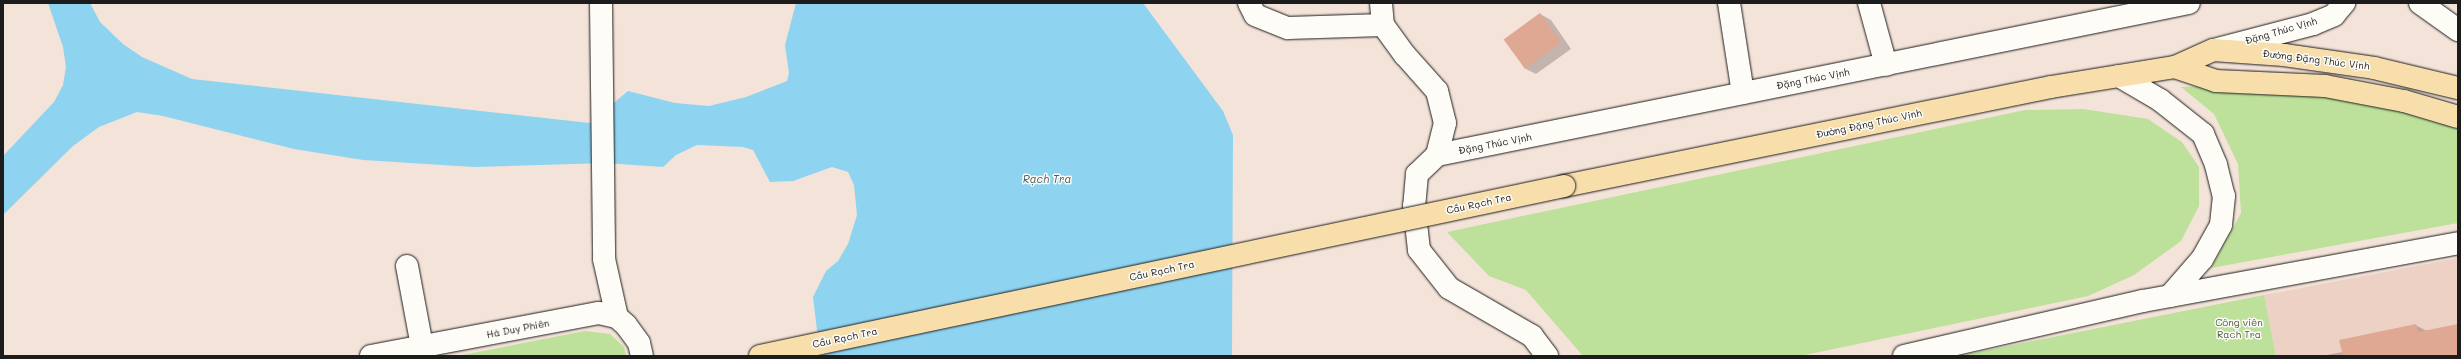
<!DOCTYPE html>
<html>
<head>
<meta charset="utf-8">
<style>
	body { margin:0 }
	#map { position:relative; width:2461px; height:359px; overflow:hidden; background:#f4e3d9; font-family:Mali,sans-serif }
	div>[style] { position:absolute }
	.built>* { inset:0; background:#edd1c4 }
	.green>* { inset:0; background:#bde09a }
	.water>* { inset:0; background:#8ed4f0 }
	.shadow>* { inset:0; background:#0003 }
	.building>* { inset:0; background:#dea893; transform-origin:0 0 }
	.roads { filter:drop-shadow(0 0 1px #1c1c1c) drop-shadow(0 0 1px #1c1c1c) }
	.minor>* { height:22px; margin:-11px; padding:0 11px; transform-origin:11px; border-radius:11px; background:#fdfcf7 }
	.major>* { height:22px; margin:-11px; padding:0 11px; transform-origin:11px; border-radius:11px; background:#f8deab }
	.bridges { filter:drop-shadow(0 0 1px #1c1c1c) drop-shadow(0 0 1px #1c1c1c) }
	.major-bridge>* { height:22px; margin:-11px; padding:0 11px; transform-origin:11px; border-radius:11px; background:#f8deab }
	span { translate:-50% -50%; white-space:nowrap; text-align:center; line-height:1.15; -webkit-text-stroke:3px #fdfcf7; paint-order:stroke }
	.street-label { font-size:10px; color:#1c1c1c }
	.park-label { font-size:10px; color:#4c5742 }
	.water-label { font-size:11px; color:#445c66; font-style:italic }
	.frame { position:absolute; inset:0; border:4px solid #1c1c1c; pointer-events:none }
</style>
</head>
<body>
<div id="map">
	<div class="built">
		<i style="clip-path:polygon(2458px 258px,2458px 356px,2276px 356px,2264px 295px)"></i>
	</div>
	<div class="green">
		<i style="clip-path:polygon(2215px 86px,2318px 91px,2458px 123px,2458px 223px,2211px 268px,2241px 213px,2238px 164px,2214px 114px,2181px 87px)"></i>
		<i style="clip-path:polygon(2083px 109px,2148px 119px,2182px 142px,2199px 167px,2199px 206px,2181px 241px,2134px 275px,2088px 296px,1800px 356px,1583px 356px,1526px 290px,1489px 276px,1447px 232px,2025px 110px)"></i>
		<i style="clip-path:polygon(2264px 295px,2276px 356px,1958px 356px)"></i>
		<i style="clip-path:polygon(585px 331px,610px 334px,624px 347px,626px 356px,457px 356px)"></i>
	</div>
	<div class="water">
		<i style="clip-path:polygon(48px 3px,90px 3px,100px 22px,123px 44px,142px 57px,192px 79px,590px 123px,628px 91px,675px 103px,709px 106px,746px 97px,787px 81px,789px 73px,785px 45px,796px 3px,1143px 3px,1223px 111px,1233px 135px,1232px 356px,824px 356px,818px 339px,813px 297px,826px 271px,838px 261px,848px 244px,857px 215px,854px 185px,848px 172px,832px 167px,793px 181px,770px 182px,753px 150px,743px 147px,697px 145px,676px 155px,663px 167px,605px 163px,474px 167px,363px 160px,294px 149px,163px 116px,137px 112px,99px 127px,73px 146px,3px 215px,3px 156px,54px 102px,63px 85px,66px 67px,63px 47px)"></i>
	</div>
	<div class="shadow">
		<i style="clip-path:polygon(1540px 14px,1551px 20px,1571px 49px,1536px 74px,1524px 68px)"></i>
		<i style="clip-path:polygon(2415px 325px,2427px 331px,2458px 325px,2458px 356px,2321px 356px,2343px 352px)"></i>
	</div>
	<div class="building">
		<i style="left:1540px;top:13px;width:36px;height:45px;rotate:54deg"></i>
		<i style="clip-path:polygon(2416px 324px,2418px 332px,2458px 324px,2458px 356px,2343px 356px,2339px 340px)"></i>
	</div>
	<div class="roads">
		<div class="minor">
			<i style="left:601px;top:3px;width:256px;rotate:89.3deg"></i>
			<i style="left:604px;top:259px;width:59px;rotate:77.4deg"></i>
			<i style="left:1249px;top:3px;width:13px;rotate:63deg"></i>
			<i style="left:1255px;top:15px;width:35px;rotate:22deg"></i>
			<i style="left:1288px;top:28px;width:95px;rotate:-1.8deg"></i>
			<i style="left:1381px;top:3px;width:22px;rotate:85deg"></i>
			<i style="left:1383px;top:25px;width:37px;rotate:54deg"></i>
			<i style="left:1405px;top:55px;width:48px;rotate:48.4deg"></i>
			<i style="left:1437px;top:91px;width:33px;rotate:76deg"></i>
			<i style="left:1445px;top:123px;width:33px;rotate:104deg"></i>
			<i style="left:1437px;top:155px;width:28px;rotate:136deg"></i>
			<i style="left:1417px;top:174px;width:32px;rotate:95deg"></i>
			<i style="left:1414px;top:206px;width:44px;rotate:83.5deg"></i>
			<i style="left:1419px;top:250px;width:48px;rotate:51.7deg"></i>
			<i style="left:1449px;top:288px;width:96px;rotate:30deg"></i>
			<i style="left:1532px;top:336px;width:25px;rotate:53deg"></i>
			<i style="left:1729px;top:3px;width:91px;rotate:81.2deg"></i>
			<i style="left:1869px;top:3px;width:64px;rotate:74.7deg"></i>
			<i style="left:2420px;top:3px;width:47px;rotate:35.4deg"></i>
			<i style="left:2218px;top:49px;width:98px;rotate:-14.7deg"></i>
			<i style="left:2313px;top:24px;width:23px;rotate:-23deg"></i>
			<i style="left:2334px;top:15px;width:16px;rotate:-50deg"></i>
			<i style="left:2119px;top:76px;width:48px;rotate:30.3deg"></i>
			<i style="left:2160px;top:100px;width:55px;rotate:38.3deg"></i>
			<i style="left:2203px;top:134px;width:34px;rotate:67deg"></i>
			<i style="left:2216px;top:165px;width:32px;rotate:76deg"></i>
			<i style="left:2224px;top:196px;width:29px;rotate:96deg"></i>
			<i style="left:2221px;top:225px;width:39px;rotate:119deg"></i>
			<i style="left:2202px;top:259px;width:49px;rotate:130.9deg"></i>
			<i style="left:1437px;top:155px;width:767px;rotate:-11.43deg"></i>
			<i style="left:407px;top:266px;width:81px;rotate:79.4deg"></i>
			<i style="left:371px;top:356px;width:232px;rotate:-10.7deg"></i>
			<i style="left:599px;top:313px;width:18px;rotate:13deg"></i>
			<i style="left:617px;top:317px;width:12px;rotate:42deg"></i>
			<i style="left:626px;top:325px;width:22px;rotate:54deg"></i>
			<i style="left:639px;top:343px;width:13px;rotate:77deg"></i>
			<i style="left:1904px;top:356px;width:245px;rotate:-13deg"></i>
			<i style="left:2143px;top:301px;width:320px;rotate:-10.4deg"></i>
		</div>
		<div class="major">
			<i style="left:2175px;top:67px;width:43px;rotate:18.9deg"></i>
			<i style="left:2216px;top:81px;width:109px;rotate:2.6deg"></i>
			<i style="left:2325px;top:86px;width:80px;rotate:10.8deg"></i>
			<i style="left:2404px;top:101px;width:56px;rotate:16.5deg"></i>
			<i style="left:1564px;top:186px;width:497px;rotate:-11.5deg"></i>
			<i style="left:2051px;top:87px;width:126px;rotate:-9.2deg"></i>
			<i style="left:2175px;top:67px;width:42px;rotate:-24.1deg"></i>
			<i style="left:2213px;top:50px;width:71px;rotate:4deg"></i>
			<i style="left:2284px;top:55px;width:91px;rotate:8.2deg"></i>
			<i style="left:2374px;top:68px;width:86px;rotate:13.4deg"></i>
		</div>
	</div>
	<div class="bridges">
		<div class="major-bridge">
			<i style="left:760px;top:356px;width:822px;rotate:-11.94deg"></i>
		</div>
	</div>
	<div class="street-label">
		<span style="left:2281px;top:31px;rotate:-16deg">Đặng Thúc Vịnh</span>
		<span style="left:2316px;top:60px;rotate:7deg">Đường Đặng Thúc Vịnh</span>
		<span style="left:1813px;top:79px;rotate:-11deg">Đặng Thúc Vịnh</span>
		<span style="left:1869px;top:124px;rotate:-12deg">Đường Đặng Thúc Vịnh</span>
		<span style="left:1495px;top:144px;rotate:-11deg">Đặng Thúc Vịnh</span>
		<span style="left:1479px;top:204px;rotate:-12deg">Cầu Rạch Tra</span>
		<span style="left:1162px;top:271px;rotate:-12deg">Cầu Rạch Tra</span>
		<span style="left:518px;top:329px;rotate:-11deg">Hà Duy Phiên</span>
		<span style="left:845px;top:338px;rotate:-12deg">Cầu Rạch Tra</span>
	</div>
	<div class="park-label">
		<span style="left:2239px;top:328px">Công viên<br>Rạch Tra</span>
	</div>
	<div class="water-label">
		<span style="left:1047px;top:179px">Rạch Tra</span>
	</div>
	<div class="frame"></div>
</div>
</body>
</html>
